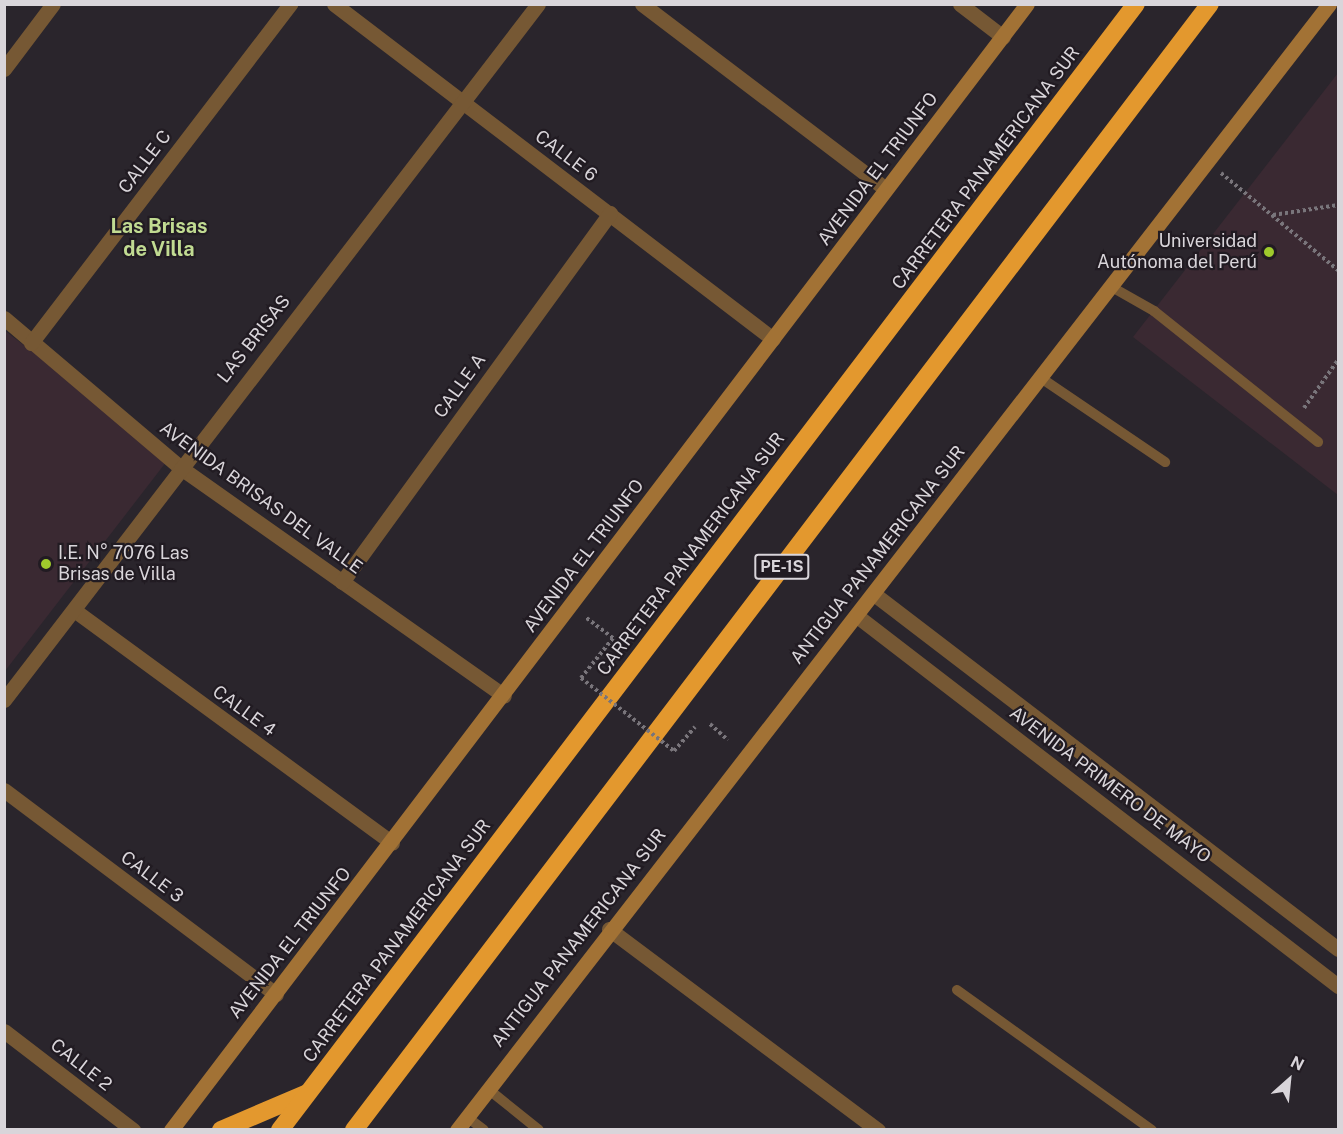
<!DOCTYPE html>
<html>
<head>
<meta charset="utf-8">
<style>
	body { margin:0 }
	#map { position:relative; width:1343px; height:1134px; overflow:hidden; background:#2a252c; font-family:"Public Sans",sans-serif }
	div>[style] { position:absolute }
	.education>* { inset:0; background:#3a2932 }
	.path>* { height:4px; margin-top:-2px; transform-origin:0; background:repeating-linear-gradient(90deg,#79757b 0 3px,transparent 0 6px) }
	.service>* { height:10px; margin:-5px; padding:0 5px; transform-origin:5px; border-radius:5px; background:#765834 }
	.minor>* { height:15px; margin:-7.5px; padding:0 7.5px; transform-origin:7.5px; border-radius:7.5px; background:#765834 }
	.tertiary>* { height:15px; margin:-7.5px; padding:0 7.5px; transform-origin:7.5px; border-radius:7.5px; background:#765834 }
	.secondary>* { height:15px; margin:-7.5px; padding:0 7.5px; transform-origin:7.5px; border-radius:7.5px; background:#a27235 }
	.motorway>* { height:18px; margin:-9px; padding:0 9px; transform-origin:9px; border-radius:9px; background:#e3982e }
	.path-bridge>* { height:4px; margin-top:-2px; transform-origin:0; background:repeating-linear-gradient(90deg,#79757b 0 3px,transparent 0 6px) }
	.dots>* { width:16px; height:16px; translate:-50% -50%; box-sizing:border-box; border:3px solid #211b22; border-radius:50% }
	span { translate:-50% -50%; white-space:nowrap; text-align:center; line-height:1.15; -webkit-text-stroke:4.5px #211b22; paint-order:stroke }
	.shield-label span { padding:2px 4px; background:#211b22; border:2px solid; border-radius:4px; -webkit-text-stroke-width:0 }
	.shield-label { font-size:16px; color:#d9d5da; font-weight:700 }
	.street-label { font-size:18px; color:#d9d5da }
	.poi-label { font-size:18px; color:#d9d5da }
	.right { translate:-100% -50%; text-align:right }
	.left { translate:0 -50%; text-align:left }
	.neighbourhood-label { font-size:20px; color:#c1db92; font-weight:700 }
	.frame { position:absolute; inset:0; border:6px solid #d9d5da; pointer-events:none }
	.north { position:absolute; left:1259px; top:1050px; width:60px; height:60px; -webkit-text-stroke:4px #211b22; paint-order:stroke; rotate:27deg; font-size:16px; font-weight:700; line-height:24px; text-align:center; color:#d9d5da }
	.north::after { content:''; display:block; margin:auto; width:21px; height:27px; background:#d9d5da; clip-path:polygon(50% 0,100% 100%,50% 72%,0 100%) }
</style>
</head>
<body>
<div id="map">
	<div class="education">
		<i style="clip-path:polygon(1338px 73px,1338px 495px,1133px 337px)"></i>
		<i style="clip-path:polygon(4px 330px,170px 457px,5px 671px,4px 671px)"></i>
	</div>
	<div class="path">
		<i style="left:1221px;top:173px;width:152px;rotate:39.7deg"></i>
		<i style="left:1273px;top:215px;width:66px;rotate:-8.7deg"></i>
		<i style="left:1304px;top:408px;width:59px;rotate:-54.7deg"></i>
		<i style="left:581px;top:678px;width:51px;rotate:-51.3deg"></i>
		<i style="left:613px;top:638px;width:35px;rotate:-143deg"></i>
		<i style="left:710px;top:724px;width:24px;rotate:42deg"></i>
		<i style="left:674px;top:751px;width:32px;rotate:-49deg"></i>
	</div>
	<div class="service">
		<i style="left:1110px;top:286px;width:51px;rotate:29.6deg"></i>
		<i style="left:1154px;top:311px;width:210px;rotate:38.6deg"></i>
		<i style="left:1041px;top:378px;width:150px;rotate:34.1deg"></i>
		<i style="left:957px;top:990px;width:240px;rotate:35.7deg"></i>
		<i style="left:488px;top:1089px;width:65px;rotate:38.8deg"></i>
		<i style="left:467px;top:1117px;width:21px;rotate:37deg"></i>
	</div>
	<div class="minor">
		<i style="left:334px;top:4px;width:552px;rotate:37.35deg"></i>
		<i style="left:642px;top:4px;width:306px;rotate:37.2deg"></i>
		<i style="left:960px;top:4px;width:54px;rotate:37.5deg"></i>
		<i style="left:4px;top:69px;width:81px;rotate:-53deg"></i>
		<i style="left:4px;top:318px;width:232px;rotate:40.3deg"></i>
		<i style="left:181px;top:468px;width:395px;rotate:35.2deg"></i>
		<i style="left:31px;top:343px;width:427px;rotate:-52.6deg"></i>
		<i style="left:342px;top:582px;width:456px;rotate:-54deg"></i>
		<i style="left:74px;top:610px;width:394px;rotate:36.2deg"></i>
		<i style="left:4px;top:700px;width:877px;rotate:-52.5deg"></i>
		<i style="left:4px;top:790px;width:340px;rotate:36.9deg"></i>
		<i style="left:609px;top:929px;width:336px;rotate:36.8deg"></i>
		<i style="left:4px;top:1031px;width:163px;rotate:37.5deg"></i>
	</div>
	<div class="tertiary">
		<i style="left:874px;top:594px;width:584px;rotate:37.42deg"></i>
		<i style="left:857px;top:616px;width:607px;rotate:37.57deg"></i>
	</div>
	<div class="secondary">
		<i style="left:171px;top:1130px;width:1414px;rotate:-52.76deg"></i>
		<i style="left:457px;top:1130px;width:1424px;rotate:-52.24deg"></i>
	</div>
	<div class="motorway">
		<i style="left:221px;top:1130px;width:91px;rotate:-23.2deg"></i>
		<i style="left:280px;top:1130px;width:1414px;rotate:-52.76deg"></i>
		<i style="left:354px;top:1130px;width:1414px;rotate:-52.76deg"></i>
	</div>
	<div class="path-bridge">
		<i style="left:581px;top:678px;width:118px;rotate:38.1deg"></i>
	</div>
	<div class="dots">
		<i style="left:1269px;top:252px;background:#9fca2c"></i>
		<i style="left:46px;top:564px;background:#9fca2c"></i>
	</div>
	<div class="shield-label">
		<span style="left:782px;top:567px">PE-1S</span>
	</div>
	<div class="street-label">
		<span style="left:566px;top:156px;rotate:37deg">CALLE 6</span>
		<span style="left:145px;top:162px;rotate:-53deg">CALLE C</span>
		<span style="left:986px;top:168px;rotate:-53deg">CARRETERA PANAMERICANA SUR</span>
		<span style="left:878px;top:169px;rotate:-53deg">AVENIDA EL TRIUNFO</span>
		<span style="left:254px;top:339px;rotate:-52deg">LAS BRISAS</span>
		<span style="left:460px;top:386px;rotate:-54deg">CALLE A</span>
		<span style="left:261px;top:498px;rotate:36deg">AVENIDA BRISAS DEL VALLE</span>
		<span style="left:691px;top:554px;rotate:-53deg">CARRETERA PANAMERICANA SUR</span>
		<span style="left:878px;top:555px;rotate:-52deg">ANTIGUA PANAMERICANA SUR</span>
		<span style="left:584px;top:556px;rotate:-53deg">AVENIDA EL TRIUNFO</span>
		<span style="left:244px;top:711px;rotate:36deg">CALLE 4</span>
		<span style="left:1110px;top:785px;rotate:37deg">AVENIDA PRIMERO DE MAYO</span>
		<span style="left:152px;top:877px;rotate:37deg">CALLE 3</span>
		<span style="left:579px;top:938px;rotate:-52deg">ANTIGUA PANAMERICANA SUR</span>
		<span style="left:397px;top:941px;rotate:-53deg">CARRETERA PANAMERICANA SUR</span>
		<span style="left:290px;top:943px;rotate:-52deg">AVENIDA EL TRIUNFO</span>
		<span style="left:81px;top:1065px;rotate:38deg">CALLE 2</span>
	</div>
	<div class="poi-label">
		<span class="right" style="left:1257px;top:252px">Universidad<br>Autónoma del Perú</span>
		<span class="left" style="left:58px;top:564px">I.E. N° 7076 Las<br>Brisas de Villa</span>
	</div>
	<div class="neighbourhood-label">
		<span style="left:159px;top:238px">Las Brisas<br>de Villa</span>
	</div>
	<div class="frame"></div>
	<div class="north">N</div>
</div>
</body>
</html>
